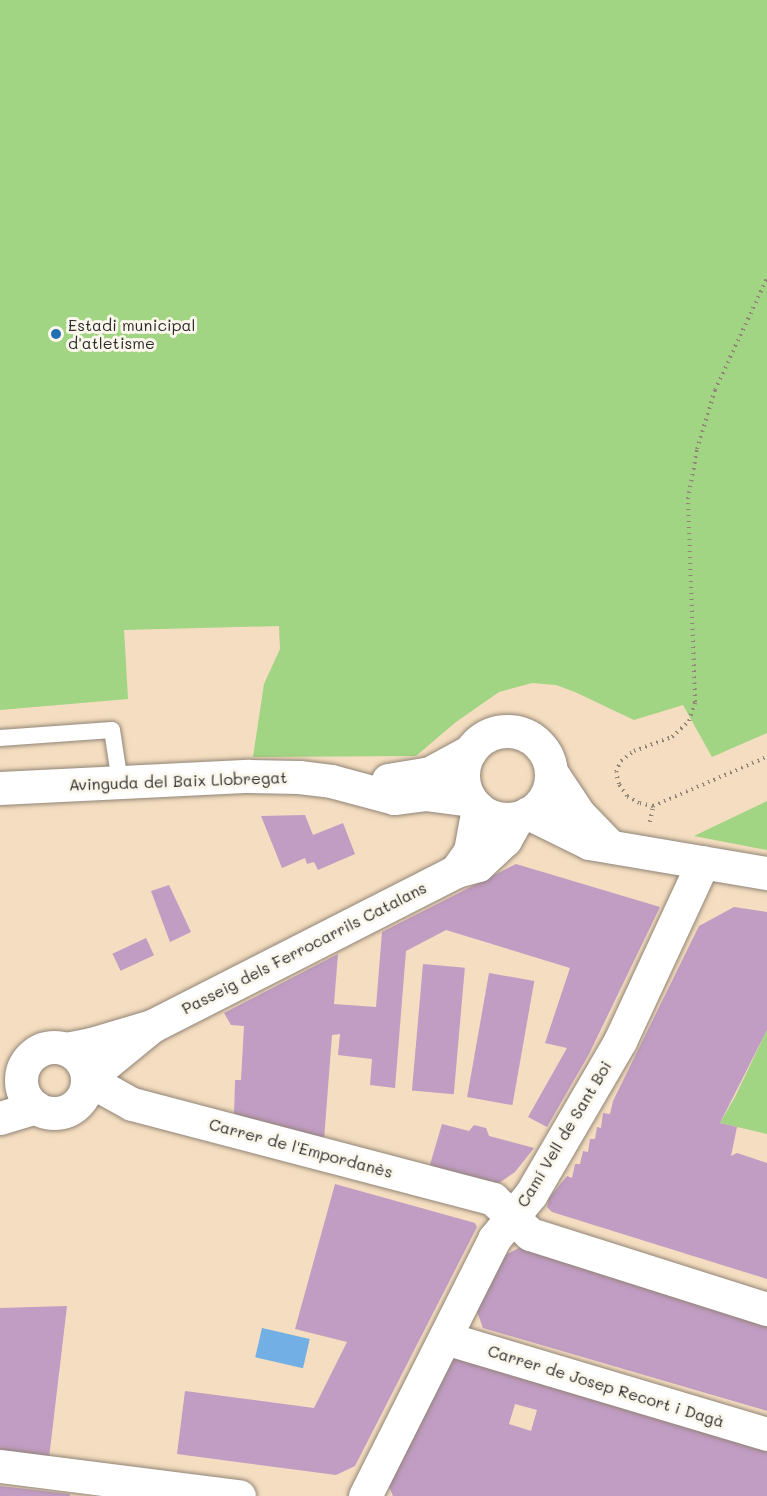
<!DOCTYPE html>
<html>
<head>
<meta charset="utf-8">
<style>
	body { margin:0 }
	#map { position:relative; width:767px; height:1496px; overflow:hidden; background:#f4ddc0; font-family:Mali,sans-serif }
	div>[style] { position:absolute }
	.green>* { inset:0; background:#a1d483 }
	.water>* { inset:0; background:#72afe4; transform-origin:0 0 }
	.building>* { inset:0; background:#c19cc3; transform-origin:0 0 }
	.path>* { height:4px; margin-top:-2px; transform-origin:0; background:repeating-linear-gradient(90deg,#908476 0 1.5px,transparent 0 6px) }
	.roads { filter:drop-shadow(0 0 2px #908476) drop-shadow(0 0 2px #908476) }
	.lane>* { height:16px; margin:-8px; padding:0 8px; transform-origin:8px; border-radius:8px; background:#fff }
	.street>* { height:33px; margin:-16.5px; padding:0 16.5px; transform-origin:16.5px; border-radius:16.5px; background:#fff }
	.street>.ring { margin:-16.5px; padding:0; box-sizing:content-box; background:none; border:33px solid #fff; border-radius:50% }
	.secondary>* { height:33px; margin:-16.5px; padding:0 16.5px; transform-origin:16.5px; border-radius:16.5px; background:#fff }
	.secondary>.ring { margin:-16.5px; padding:0; box-sizing:content-box; background:none; border:33px solid #fff; border-radius:50% }
	.dots>* { width:16px; height:16px; translate:-50% -50%; box-sizing:border-box; border:3px solid #fbf7ec; border-radius:50% }
	span { translate:-50% -50%; white-space:nowrap; text-align:center; line-height:1.15; -webkit-text-stroke:6px #fbf7ec; paint-order:stroke }
	.poi-label { font-size:16px; color:#2b2b2b }
	.left { translate:0 -50%; text-align:left }
	.street-label { font-size:16px; color:#2b2b2b }
</style>
</head>
<body>
<div id="map">
	<div class="green">
		<i style="clip-path:polygon(0 0,767px 0,767px 733px,712px 757px,683px 705px,634px 720px,575px 692px,556px 685px,532px 683px,499px 692px,456px 722px,416px 756px,253px 757px,264px 684px,280px 649px,279px 626px,124px 630px,128px 699px,0 710px)"></i>
		<i style="clip-path:polygon(767px 801px,767px 850px,694px 836px)"></i>
		<i style="clip-path:polygon(767px 1030px,767px 1134px,720px 1123px,735px 1097px)"></i>
	</div>
	<div class="water">
		<i style="left:262px;top:1328px;width:49px;height:30px;rotate:13deg"></i>
	</div>
	<div class="building">
		<i style="clip-path:polygon(305px 815px,313px 835px,343px 823px,355px 854px,318px 870px,314px 862px,307px 864px,305px 858px,282px 868px,261px 816px)"></i>
		<i style="clip-path:polygon(516px 864px,660px 907px,589px 1054px,547px 1127px,528px 1117px,567px 1048px,545px 1043px,570px 968px,446px 930px,406px 951px,395px 1088px,370px 1085px,372px 1059px,338px 1055px,340px 1034px,332px 1035px,324px 1140px,234px 1116px,235px 1080px,241px 1080px,244px 1026px,231px 1025px,224px 1013px,338px 954px,334px 1004px,376px 1007px,382px 932px)"></i>
		<i style="clip-path:polygon(169px 885px,191px 932px,170px 942px,151px 891px)"></i>
		<i style="clip-path:polygon(734px 907px,767px 912px,767px 1030px,720px 1123px,737px 1127px,731px 1156px,737px 1153px,767px 1163px,767px 1279px,552px 1212px,547px 1207px,549px 1198px,567px 1176px,572px 1178px,575px 1164px,580px 1164px,583px 1151px,588px 1152px,590px 1139px,595px 1139px,597px 1127px,601px 1128px,603px 1113px,610px 1114px,613px 1101px,699px 926px)"></i>
		<i style="left:146px;top:938px;width:19px;height:37px;rotate:65deg"></i>
		<i style="left:423px;top:964px;width:42px;height:127px;rotate:5deg"></i>
		<i style="left:489px;top:973px;width:46px;height:126px;rotate:10deg"></i>
		<i style="clip-path:polygon(442px 1124px,469px 1131px,474px 1125px,486px 1128px,489px 1136px,534px 1148px,515px 1172px,499px 1183px,429px 1168px)"></i>
		<i style="clip-path:polygon(335px 1184px,475px 1223px,477px 1227px,355px 1466px,336px 1475px,177px 1454px,185px 1391px,314px 1408px,347px 1342px,295px 1329px)"></i>
		<i style="clip-path:polygon(521px 1247px,767px 1324px,767px 1411px,483px 1328px,475px 1306px,501px 1257px)"></i>
		<i style="clip-path:polygon(67px 1306px,49px 1458px,0 1453px,0 1308px)"></i>
		<i style="clip-path:polygon(evenodd,451px 1353px,767px 1447px,767px 1496px,393px 1496px,387px 1482px,451px 1353px,515px 1404px,537px 1410px,531px 1431px,509px 1424px,515px 1404px)"></i>
		<i style="clip-path:polygon(0 1486px,70px 1494px,70px 1496px,0 1496px)"></i>
	</div>
	<div class="path">
		<i style="left:653px;top:806px;width:124px;rotate:-23.3deg"></i>
		<i style="left:650px;top:822px;width:16px;rotate:-79deg"></i>
		<i style="left:653px;top:806px;width:14px;rotate:-168deg"></i>
		<i style="left:639px;top:803px;width:14px;rotate:-150deg"></i>
		<i style="left:627px;top:796px;width:14px;rotate:-124deg"></i>
		<i style="left:619px;top:784px;width:12px;rotate:-104deg"></i>
		<i style="left:616px;top:772px;width:12px;rotate:-66deg"></i>
		<i style="left:621px;top:761px;width:16px;rotate:-38deg"></i>
		<i style="left:634px;top:751px;width:40px;rotate:-20.2deg"></i>
		<i style="left:672px;top:737px;width:23px;rotate:-43deg"></i>
		<i style="left:689px;top:721px;width:20px;rotate:-72deg"></i>
		<i style="left:695px;top:702px;width:203px;rotate:-92deg"></i>
		<i style="left:688px;top:499px;width:51px;rotate:-79.8deg"></i>
		<i style="left:697px;top:449px;width:62px;rotate:-73deg"></i>
		<i style="left:715px;top:390px;width:123px;rotate:-65.1deg"></i>
	</div>
	<div class="roads">
		<div class="lane">
			<i style="left:0;top:738px;width:112px;rotate:-4.1deg"></i>
			<i style="left:112px;top:730px;width:53px;rotate:81.3deg"></i>
		</div>
		<div class="street">
			<i style="left:456px;top:871px;width:24px;rotate:-55deg"></i>
			<i style="left:470px;top:851px;width:44px;rotate:-79.5deg"></i>
			<i style="left:152px;top:1026px;width:84px;rotate:140.8deg"></i>
			<i style="left:87px;top:1079px;width:51px;rotate:29.1deg"></i>
			<i style="left:132px;top:1104px;width:373px;rotate:14.7deg"></i>
			<i style="left:493px;top:1199px;width:51px;rotate:43.4deg"></i>
			<i style="left:530px;top:1234px;width:249px;rotate:17.6deg"></i>
			<i class="ring" style="left:21px;top:1047px;width:33px;height:33px"></i>
			<i style="left:66px;top:1049px;width:25px;rotate:-11deg"></i>
			<i style="left:91px;top:1044px;width:64px;rotate:-16.4deg"></i>
			<i style="left:152px;top:1026px;width:341px;rotate:-27deg"></i>
			<i style="left:456px;top:871px;width:23px;rotate:-15deg"></i>
			<i style="left:478px;top:865px;width:37px;rotate:-43deg"></i>
			<i style="left:505px;top:840px;width:25px;rotate:-61deg"></i>
			<i style="left:0;top:1118px;width:37px;rotate:-17deg"></i>
			<i style="left:445px;top:1338px;width:336px;rotate:16.6deg"></i>
			<i style="left:0;top:1466px;width:241px;rotate:7.2deg"></i>
			<i style="left:365px;top:1496px;width:288px;rotate:-63.3deg"></i>
			<i style="left:494px;top:1239px;width:58px;rotate:-50.6deg"></i>
			<i style="left:531px;top:1194px;width:177px;rotate:-59.8deg"></i>
			<i style="left:620px;top:1041px;width:197px;rotate:-65.1deg"></i>
		</div>
		<div class="secondary">
			<i class="ring" style="left:463px;top:731px;width:55px;height:55px"></i>
			<i style="left:551px;top:772px;width:50px;rotate:56.3deg"></i>
			<i style="left:579px;top:814px;width:45px;rotate:45.9deg"></i>
			<i style="left:388px;top:780px;width:43px;rotate:-9.5deg"></i>
			<i style="left:430px;top:773px;width:46px;rotate:-28.8deg"></i>
			<i style="left:0;top:788px;width:249px;rotate:-2.8deg"></i>
			<i style="left:249px;top:776px;width:50px;rotate:1.1deg"></i>
			<i style="left:299px;top:777px;width:32px;rotate:7deg"></i>
			<i style="left:331px;top:781px;width:65px;rotate:15.1deg"></i>
			<i style="left:394px;top:798px;width:31px;rotate:-7deg"></i>
			<i style="left:425px;top:794px;width:46px;rotate:7.4deg"></i>
			<i style="left:528px;top:813px;width:68px;rotate:26.2deg"></i>
			<i style="left:589px;top:843px;width:181px;rotate:9.6deg"></i>
		</div>
	</div>
	<div class="dots">
		<i style="left:56px;top:334px;background:#1f6fb2"></i>
	</div>
	<div class="poi-label">
		<span class="left" style="left:68px;top:334px">Estadi municipal<br>d'atletisme</span>
	</div>
	<div class="street-label">
		<span style="left:178px;top:781px;rotate:-2deg">Avinguda del Baix Llobregat</span>
		<span style="left:304px;top:948px;rotate:-27deg">Passeig dels Ferrocarrils Catalans</span>
		<span style="left:564px;top:1134px;rotate:-59deg">Camí Vell de Sant Boi</span>
		<span style="left:301px;top:1148px;rotate:15deg">Carrer de l'Empordanès</span>
		<span style="left:606px;top:1386px;rotate:17deg">Carrer de Josep Recort i Dagà</span>
	</div>
</div>
</body>
</html>
